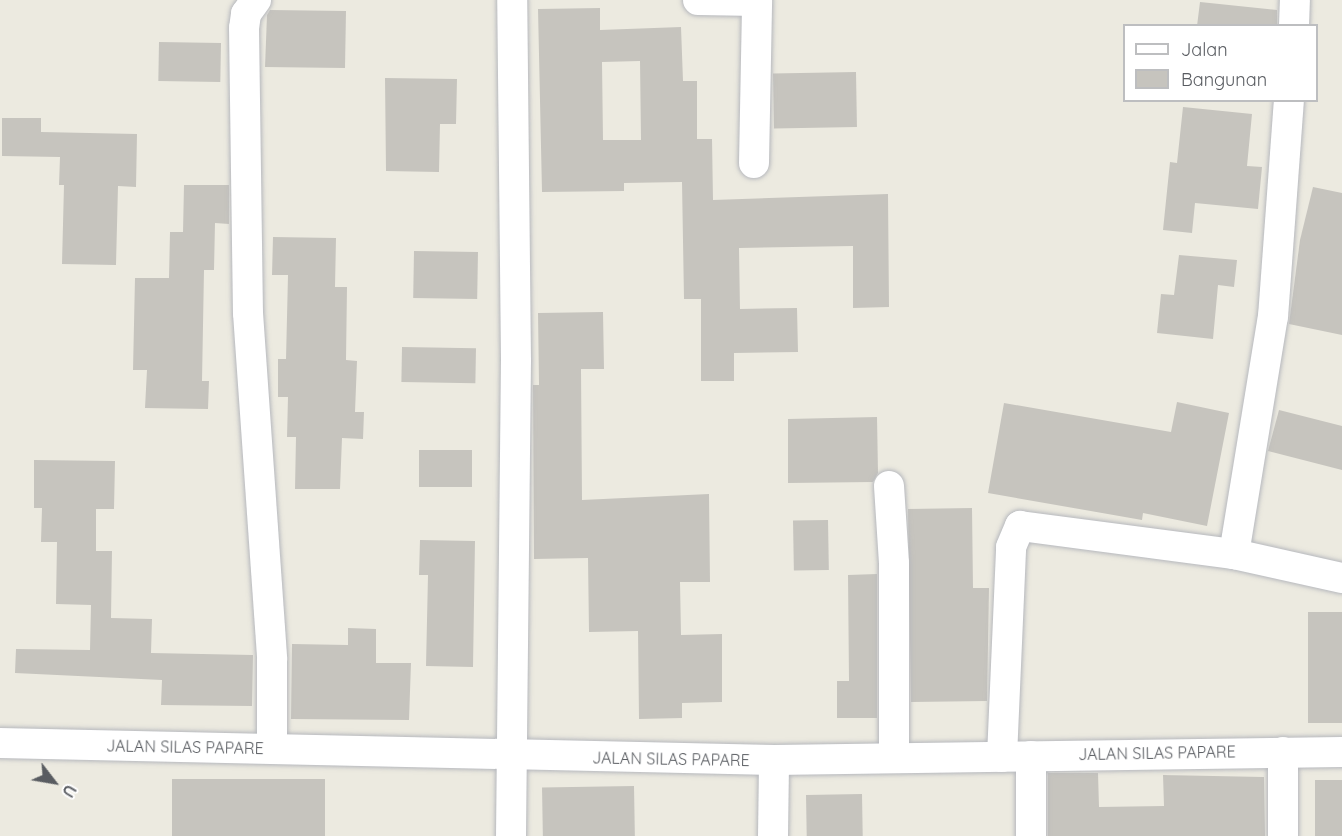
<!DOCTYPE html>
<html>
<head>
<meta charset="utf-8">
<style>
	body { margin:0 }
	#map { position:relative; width:1342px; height:836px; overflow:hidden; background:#eceae0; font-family:Quicksand,sans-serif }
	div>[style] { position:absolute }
	.building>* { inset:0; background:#c6c4be; transform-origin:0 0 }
	.roads { filter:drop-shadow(0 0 2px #b6b8bd) drop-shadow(0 0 2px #b6b8bd) }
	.minor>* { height:30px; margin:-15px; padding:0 15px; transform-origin:15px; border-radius:15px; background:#fff }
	span { translate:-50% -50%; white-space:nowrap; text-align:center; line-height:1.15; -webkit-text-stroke:4.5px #fff; paint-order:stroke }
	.street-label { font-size:16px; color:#595c61 }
	.legend { position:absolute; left:1123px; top:24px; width:195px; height:78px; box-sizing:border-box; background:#fff; border:2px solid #bdbec0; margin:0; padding:8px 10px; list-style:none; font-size:18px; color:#595c61 }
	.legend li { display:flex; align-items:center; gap:12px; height:30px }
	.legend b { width:30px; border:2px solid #bdbec0 }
	.north { position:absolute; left:24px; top:752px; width:60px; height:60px; -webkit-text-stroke:4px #fff; paint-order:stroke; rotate:121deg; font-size:16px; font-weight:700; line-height:24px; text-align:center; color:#595c61 }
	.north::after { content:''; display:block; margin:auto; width:21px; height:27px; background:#595c61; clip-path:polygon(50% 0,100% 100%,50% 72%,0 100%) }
</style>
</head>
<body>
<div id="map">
	<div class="building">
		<i style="clip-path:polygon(1200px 2px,1277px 10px,1277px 26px,1197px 26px)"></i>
		<i style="clip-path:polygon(evenodd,600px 8px,600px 30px,681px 27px,683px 81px,697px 81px,697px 139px,712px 139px,713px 200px,888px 194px,889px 307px,853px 308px,853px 246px,739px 248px,740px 309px,797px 308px,798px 352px,734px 353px,734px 381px,701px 381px,701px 299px,684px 299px,682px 182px,624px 183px,624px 191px,542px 192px,538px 9px,600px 8px,640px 61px,641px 140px,603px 140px,602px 62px,640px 61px)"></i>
		<i style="clip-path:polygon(270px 10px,346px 11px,345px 68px,265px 67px,267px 15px)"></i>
		<i style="left:159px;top:42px;width:62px;height:39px;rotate:1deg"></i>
		<i style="left:856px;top:72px;width:55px;height:83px;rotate:89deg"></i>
		<i style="clip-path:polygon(385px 78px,457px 79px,456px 124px,440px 124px,439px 172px,386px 171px)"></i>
		<i style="clip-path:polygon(1183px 107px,1252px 114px,1247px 166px,1262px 167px,1258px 209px,1195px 203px,1192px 233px,1163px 230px,1170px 162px,1177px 163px)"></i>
		<i style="clip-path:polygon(2px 118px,41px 118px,41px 132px,137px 134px,136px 187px,118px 186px,116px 265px,62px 264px,64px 185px,59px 185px,60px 157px,2px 156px)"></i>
		<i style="clip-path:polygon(184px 185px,229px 185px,229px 224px,215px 223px,214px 270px,204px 270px,202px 381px,209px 381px,208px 409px,145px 408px,147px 370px,133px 370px,135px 278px,169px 278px,170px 232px,183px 232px)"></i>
		<i style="clip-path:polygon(1313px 187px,1342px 193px,1342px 335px,1289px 324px,1300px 240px)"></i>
		<i style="clip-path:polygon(273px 237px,336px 238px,335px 287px,347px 287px,346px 360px,357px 361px,355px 412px,364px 412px,363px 439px,342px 438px,340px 489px,295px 489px,296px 437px,287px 437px,288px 397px,278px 397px,278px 359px,286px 359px,288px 275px,272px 275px)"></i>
		<i style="left:414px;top:251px;width:64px;height:47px;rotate:1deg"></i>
		<i style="clip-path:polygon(1179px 255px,1237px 260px,1234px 287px,1218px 285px,1213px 339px,1157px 333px,1161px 294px,1174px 295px)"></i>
		<i style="clip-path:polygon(603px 312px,604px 369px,581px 369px,582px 500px,709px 494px,710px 582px,680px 582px,681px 635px,722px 634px,722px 702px,682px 703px,682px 718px,639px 719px,638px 631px,589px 632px,588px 558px,534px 559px,533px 385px,539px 385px,538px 313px)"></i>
		<i style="left:402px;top:347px;width:74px;height:35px;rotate:1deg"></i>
		<i style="clip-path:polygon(1177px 402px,1229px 413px,1207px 526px,1143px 513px,1142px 520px,988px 493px,1004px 403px,1171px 432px)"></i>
		<i style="clip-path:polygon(1279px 410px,1342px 426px,1342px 470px,1268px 451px)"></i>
		<i style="clip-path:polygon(877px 417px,878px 473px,873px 482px,788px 483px,788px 419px)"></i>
		<i style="left:419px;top:450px;width:53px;height:37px"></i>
		<i style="clip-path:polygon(34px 460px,115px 461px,114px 509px,96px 509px,96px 551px,112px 551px,111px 618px,152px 619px,151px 653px,253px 655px,252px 706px,161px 705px,162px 680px,15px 673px,16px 649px,90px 650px,91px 605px,56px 604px,57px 542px,41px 542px,42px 508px,34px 508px)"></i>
		<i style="clip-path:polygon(972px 508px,973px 588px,989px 588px,987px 701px,911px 702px,908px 509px)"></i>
		<i style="left:828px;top:520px;width:50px;height:35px;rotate:89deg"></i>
		<i style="clip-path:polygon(420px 540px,475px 541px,473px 667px,426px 666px,428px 575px,419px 575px)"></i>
		<i style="clip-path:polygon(877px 574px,877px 718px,837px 718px,837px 681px,849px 681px,848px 575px)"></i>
		<i style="left:1342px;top:612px;width:111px;height:34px;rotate:90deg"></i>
		<i style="clip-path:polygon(348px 628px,376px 629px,376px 663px,411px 663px,409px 720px,291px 719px,292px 644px,348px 645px)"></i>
		<i style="clip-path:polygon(1048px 773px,1098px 773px,1099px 807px,1164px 806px,1163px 775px,1264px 777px,1265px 836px,1048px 836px)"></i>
		<i style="left:325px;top:779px;width:57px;height:153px;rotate:90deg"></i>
		<i style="left:1342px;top:780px;width:56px;height:27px;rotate:90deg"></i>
		<i style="left:634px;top:786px;width:50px;height:92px;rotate:89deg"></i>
		<i style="left:862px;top:794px;width:42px;height:56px;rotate:89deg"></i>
	</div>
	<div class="roads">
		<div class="minor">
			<i style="left:256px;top:0;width:17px;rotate:126deg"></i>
			<i style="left:246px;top:14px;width:14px;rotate:98deg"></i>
			<i style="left:244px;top:28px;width:285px;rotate:89.2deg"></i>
			<i style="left:248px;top:313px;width:347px;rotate:86deg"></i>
			<i style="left:272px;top:659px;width:90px;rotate:90deg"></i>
			<i style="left:698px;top:0;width:59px;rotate:1deg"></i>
			<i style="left:1294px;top:26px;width:26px;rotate:-88deg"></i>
			<i style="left:754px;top:163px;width:163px;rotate:-88.9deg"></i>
			<i style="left:889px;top:486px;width:77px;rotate:86.3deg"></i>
			<i style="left:894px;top:563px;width:194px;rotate:90deg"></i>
			<i style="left:1234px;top:554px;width:240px;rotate:-80.7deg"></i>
			<i style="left:1273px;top:317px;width:218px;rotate:-85.8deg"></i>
			<i style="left:0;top:743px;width:774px;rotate:1.26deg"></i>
			<i style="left:774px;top:760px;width:568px;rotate:-0.81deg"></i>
			<i style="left:1283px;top:752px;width:84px;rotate:90deg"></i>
			<i style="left:1002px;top:757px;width:210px;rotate:-87.5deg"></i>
			<i style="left:1011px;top:547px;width:23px;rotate:-67deg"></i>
			<i style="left:1020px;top:526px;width:216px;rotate:7.5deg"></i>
			<i style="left:1234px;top:554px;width:111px;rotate:12.5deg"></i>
			<i style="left:511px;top:836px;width:475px;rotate:-89.4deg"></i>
			<i style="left:516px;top:361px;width:361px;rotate:-90.6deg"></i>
			<i style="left:773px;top:836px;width:76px;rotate:-89.2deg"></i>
			<i style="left:1031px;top:836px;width:80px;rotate:-90deg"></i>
		</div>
	</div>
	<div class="street-label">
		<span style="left:185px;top:747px;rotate:1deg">JALAN SILAS PAPARE</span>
		<span style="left:1157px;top:753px;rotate:-1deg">JALAN SILAS PAPARE</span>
		<span style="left:671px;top:759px;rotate:1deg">JALAN SILAS PAPARE</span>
	</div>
	<ul class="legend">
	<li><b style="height:8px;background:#fff"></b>Jalan</li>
	<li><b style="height:16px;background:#c6c4be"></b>Bangunan</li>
	</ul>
	<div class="north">U</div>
</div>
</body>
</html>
